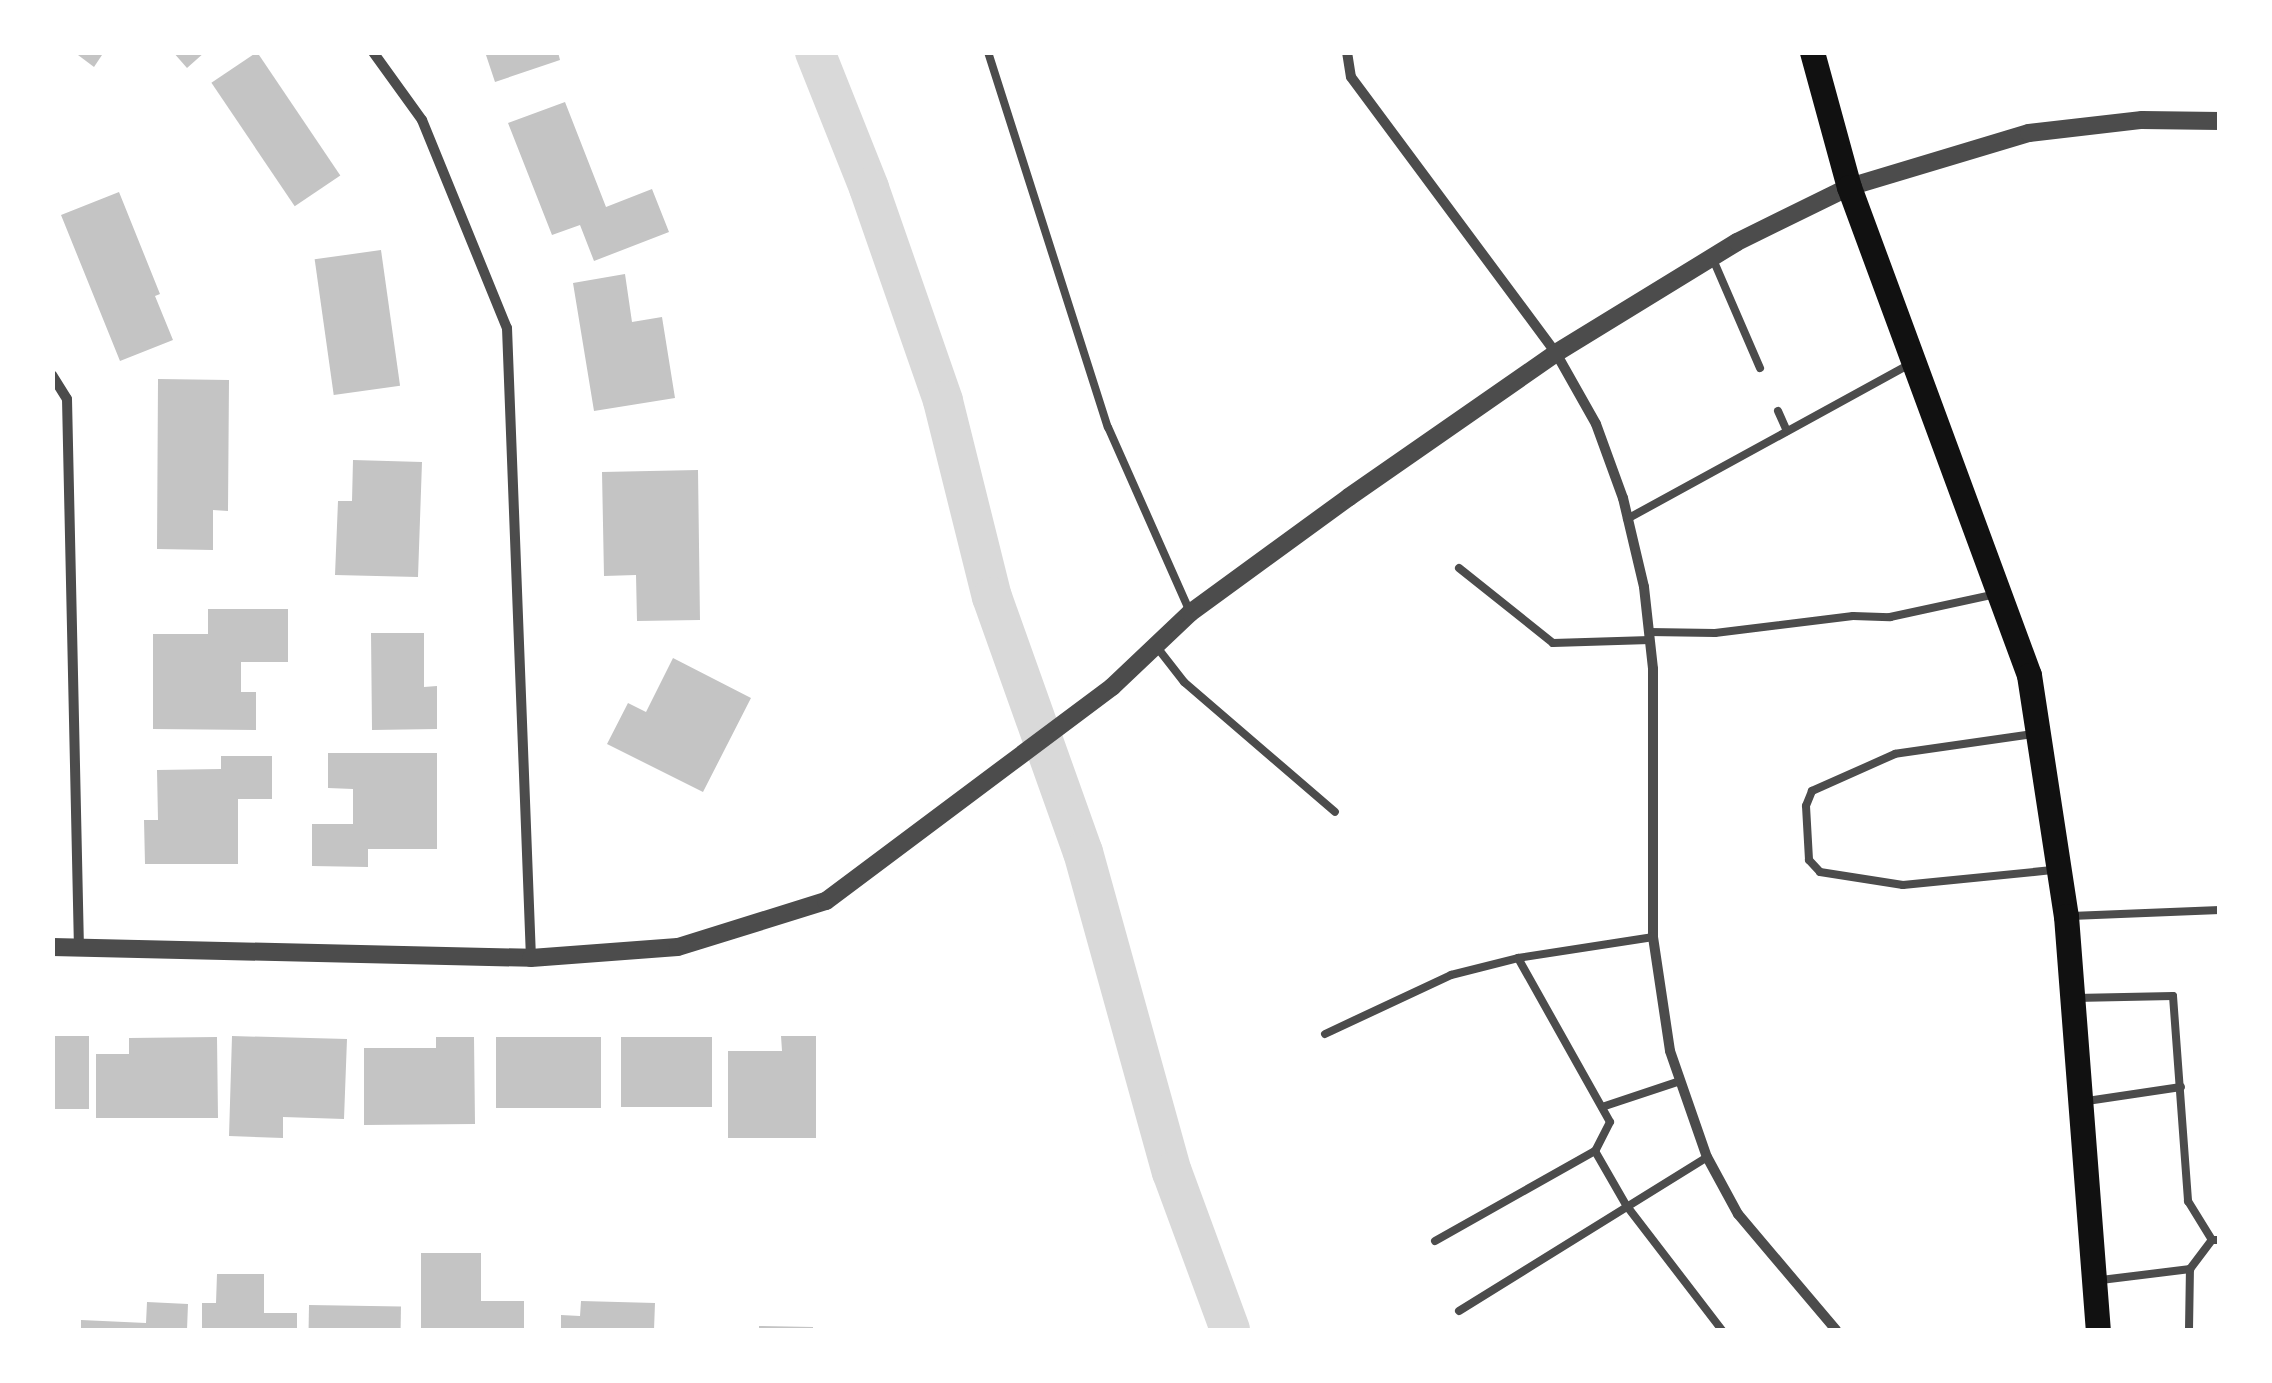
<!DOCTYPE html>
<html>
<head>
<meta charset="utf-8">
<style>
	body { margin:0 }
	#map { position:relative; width:2272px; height:1383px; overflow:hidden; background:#fff; font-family:"Public Sans",sans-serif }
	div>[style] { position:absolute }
	.canal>* { height:40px; margin:-20px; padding:0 20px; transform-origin:20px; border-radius:20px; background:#d9d9d9 }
	.building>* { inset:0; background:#c4c4c4; transform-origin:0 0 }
	.service>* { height:8px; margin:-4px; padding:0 4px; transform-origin:4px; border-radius:4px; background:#4c4c4c }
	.minor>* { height:10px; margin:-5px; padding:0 5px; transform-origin:5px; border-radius:5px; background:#4c4c4c }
	.tertiary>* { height:18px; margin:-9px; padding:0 9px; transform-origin:9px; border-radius:9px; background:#4c4c4c }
	.primary>* { height:25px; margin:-12.5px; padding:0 12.5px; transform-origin:12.5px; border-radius:12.5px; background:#111 }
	span { translate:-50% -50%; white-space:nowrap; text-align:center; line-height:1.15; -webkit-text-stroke:9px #fff; paint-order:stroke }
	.frame { position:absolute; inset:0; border:55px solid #fff; pointer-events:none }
</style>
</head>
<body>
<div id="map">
	<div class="canal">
		<i style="left:815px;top:52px;width:146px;rotate:68.3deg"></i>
		<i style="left:869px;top:188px;width:225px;rotate:70.8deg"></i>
		<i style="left:943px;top:401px;width:202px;rotate:76deg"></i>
		<i style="left:992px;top:597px;width:271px;rotate:70.4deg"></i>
		<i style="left:1083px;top:852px;width:332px;rotate:74.5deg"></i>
		<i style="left:1172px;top:1172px;width:168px;rotate:69.8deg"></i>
	</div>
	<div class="building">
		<i style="clip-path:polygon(74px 52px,104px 52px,94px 67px)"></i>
		<i style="clip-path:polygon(173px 52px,205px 52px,187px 68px)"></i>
		<i style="left:257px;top:52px;width:149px;height:55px;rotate:56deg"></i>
		<i style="clip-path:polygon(485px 52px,558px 52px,560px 60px,495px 82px)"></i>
		<i style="clip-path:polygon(565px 102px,606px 207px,652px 189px,669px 232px,594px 261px,580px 225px,552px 235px,508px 123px)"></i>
		<i style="clip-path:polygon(119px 192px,160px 294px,155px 296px,173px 340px,120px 361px,61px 215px)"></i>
		<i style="left:381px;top:250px;width:137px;height:67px;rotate:82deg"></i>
		<i style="clip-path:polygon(625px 274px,632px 322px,662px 317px,675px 398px,594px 411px,573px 283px)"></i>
		<i style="clip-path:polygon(158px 379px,229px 380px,228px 511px,213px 510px,213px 550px,157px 549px)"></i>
		<i style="clip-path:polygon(353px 460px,422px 462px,418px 577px,335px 575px,338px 501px,352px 501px)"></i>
		<i style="clip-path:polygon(698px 470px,700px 620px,637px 621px,636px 575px,604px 576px,602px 472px)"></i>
		<i style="clip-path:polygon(208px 609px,288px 609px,288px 662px,241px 662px,241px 692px,256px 692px,256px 730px,153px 729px,153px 634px,208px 634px)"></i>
		<i style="clip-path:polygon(371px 633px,424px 633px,424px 687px,437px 686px,437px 729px,372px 730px)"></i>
		<i style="clip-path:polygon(673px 658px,751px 698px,703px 792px,607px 744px,628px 703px,646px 712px)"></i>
		<i style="clip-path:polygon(328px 753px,437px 753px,437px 849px,368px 849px,368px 867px,312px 866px,312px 824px,353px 824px,353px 789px,328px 788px)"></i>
		<i style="clip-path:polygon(221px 756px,272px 756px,272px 799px,238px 799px,238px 864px,145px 864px,144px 820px,158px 820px,157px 770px,221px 769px)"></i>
		<i style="left:52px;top:1036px;width:37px;height:73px"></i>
		<i style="clip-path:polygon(232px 1036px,347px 1039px,344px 1119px,283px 1117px,283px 1138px,229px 1136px)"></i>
		<i style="clip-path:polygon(781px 1036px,816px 1036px,816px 1138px,728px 1138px,728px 1051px,782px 1051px)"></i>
		<i style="clip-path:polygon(217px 1037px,218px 1118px,96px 1118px,96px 1054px,129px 1054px,129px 1038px)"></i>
		<i style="clip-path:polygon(436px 1037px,474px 1037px,475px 1124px,364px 1125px,364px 1048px,436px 1048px)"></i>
		<i style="left:496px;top:1037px;width:105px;height:71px"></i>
		<i style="left:621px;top:1037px;width:91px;height:70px"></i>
		<i style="clip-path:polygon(421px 1253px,481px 1253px,481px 1301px,524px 1301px,524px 1330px,421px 1330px)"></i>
		<i style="clip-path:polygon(217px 1274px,264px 1274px,264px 1313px,297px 1313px,297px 1330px,202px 1330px,202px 1303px,216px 1303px)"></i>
		<i style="clip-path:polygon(581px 1301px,655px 1303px,654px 1330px,561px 1330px,561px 1315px,580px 1316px)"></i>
		<i style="clip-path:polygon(147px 1302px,188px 1304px,187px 1330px,81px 1330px,81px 1320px,146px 1323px)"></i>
		<i style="left:309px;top:1305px;width:92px;height:25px;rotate:1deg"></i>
		<i style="clip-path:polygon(759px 1326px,813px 1327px,813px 1330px,759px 1330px)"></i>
	</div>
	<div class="service">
		<i style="left:988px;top:52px;width:394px;rotate:72.3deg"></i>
		<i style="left:1108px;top:427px;width:202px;rotate:66.1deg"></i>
		<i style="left:1712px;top:257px;width:121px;rotate:66.6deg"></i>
		<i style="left:1778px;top:411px;width:22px;rotate:66deg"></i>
		<i style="left:1627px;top:519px;width:320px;rotate:-28.7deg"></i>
		<i style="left:1459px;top:568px;width:120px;rotate:38.6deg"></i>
		<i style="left:1553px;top:643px;width:97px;rotate:-1.8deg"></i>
		<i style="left:1649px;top:632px;width:66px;rotate:0.9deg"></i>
		<i style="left:1715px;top:633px;width:139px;rotate:-7deg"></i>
		<i style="left:1853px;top:616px;width:37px;rotate:2deg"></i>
		<i style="left:1890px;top:617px;width:108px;rotate:-12.2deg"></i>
		<i style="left:1156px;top:646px;width:46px;rotate:52.1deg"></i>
		<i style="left:1184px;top:682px;width:199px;rotate:40.7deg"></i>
		<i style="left:2033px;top:734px;width:139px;rotate:171.8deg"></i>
		<i style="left:1895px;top:754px;width:91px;rotate:156deg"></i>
		<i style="left:1812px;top:791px;width:16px;rotate:112deg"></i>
		<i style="left:1806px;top:806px;width:54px;rotate:86.8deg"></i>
		<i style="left:1809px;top:860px;width:16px;rotate:47deg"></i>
		<i style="left:1820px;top:872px;width:84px;rotate:8.9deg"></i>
		<i style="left:1903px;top:885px;width:150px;rotate:-5.7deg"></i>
		<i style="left:2071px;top:916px;width:149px;rotate:-2.3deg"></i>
		<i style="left:1518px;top:958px;width:188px;rotate:60.7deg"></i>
		<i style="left:1610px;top:1122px;width:33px;rotate:117deg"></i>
		<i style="left:1595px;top:1151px;width:62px;rotate:60.1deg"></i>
		<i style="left:1626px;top:1205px;width:158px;rotate:52.5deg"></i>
		<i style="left:2075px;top:998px;width:98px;rotate:-1.2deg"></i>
		<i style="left:2173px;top:996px;width:206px;rotate:85.8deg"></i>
		<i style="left:2188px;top:1201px;width:46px;rotate:58.4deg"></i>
		<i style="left:1325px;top:1034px;width:139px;rotate:-25.1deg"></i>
		<i style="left:1451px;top:975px;width:69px;rotate:-14.2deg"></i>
		<i style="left:1518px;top:958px;width:137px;rotate:-8.8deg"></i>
		<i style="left:2087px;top:1101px;width:95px;rotate:-8.5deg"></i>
		<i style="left:1602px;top:1107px;width:82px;rotate:-18.4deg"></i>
		<i style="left:1435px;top:1241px;width:184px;rotate:-29.4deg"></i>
		<i style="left:2101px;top:1280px;width:90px;rotate:-7deg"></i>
		<i style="left:1459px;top:1311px;width:292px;rotate:-31.8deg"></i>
		<i style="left:2189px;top:1330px;width:61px;rotate:-89.1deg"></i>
		<i style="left:2190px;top:1269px;width:36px;rotate:-53deg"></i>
		<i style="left:2212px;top:1240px;width:8px"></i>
	</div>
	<div class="minor">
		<i style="left:373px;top:52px;width:84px;rotate:54.2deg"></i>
		<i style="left:422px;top:120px;width:225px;rotate:67.8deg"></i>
		<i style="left:507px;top:328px;width:630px;rotate:87.82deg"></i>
		<i style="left:1347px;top:52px;width:25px;rotate:81deg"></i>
		<i style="left:1351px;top:77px;width:344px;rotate:53.4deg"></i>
		<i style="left:1556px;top:353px;width:81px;rotate:60.6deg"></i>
		<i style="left:1596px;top:424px;width:79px;rotate:70deg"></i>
		<i style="left:1623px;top:498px;width:91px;rotate:76.7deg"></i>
		<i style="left:1644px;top:587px;width:82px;rotate:83.7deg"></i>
		<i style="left:1653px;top:669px;width:268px;rotate:90deg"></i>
		<i style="left:1653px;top:937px;width:115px;rotate:81.5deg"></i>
		<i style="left:1670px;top:1051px;width:112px;rotate:70.8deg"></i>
		<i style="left:1707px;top:1157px;width:65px;rotate:61.5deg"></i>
		<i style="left:1738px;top:1214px;width:152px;rotate:49.8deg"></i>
		<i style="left:52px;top:375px;width:28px;rotate:58deg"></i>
		<i style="left:67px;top:399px;width:549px;rotate:88.75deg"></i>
	</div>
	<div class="tertiary">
		<i style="left:52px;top:947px;width:479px;rotate:1.3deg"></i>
		<i style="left:531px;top:958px;width:147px;rotate:-4.3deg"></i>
		<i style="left:678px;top:947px;width:155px;rotate:-17.3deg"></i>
		<i style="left:826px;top:901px;width:357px;rotate:-36.8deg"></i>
		<i style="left:1112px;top:687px;width:108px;rotate:-43.5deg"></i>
		<i style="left:1190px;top:613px;width:197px;rotate:-36.1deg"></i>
		<i style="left:1349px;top:497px;width:252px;rotate:-34.8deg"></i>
		<i style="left:1556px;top:353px;width:212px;rotate:-31.5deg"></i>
		<i style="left:1737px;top:242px;width:125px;rotate:-26.2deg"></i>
		<i style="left:1849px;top:187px;width:188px;rotate:-16.7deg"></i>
		<i style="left:2029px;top:133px;width:114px;rotate:-6.6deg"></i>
		<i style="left:2142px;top:120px;width:78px;rotate:0.7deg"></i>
	</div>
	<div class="primary">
		<i style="left:1812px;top:52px;width:140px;rotate:74.7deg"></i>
		<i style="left:1849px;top:187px;width:520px;rotate:69.75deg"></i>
		<i style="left:2029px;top:675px;width:244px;rotate:81.3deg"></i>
		<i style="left:2066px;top:916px;width:415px;rotate:85.6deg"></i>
	</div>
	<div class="frame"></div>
</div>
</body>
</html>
